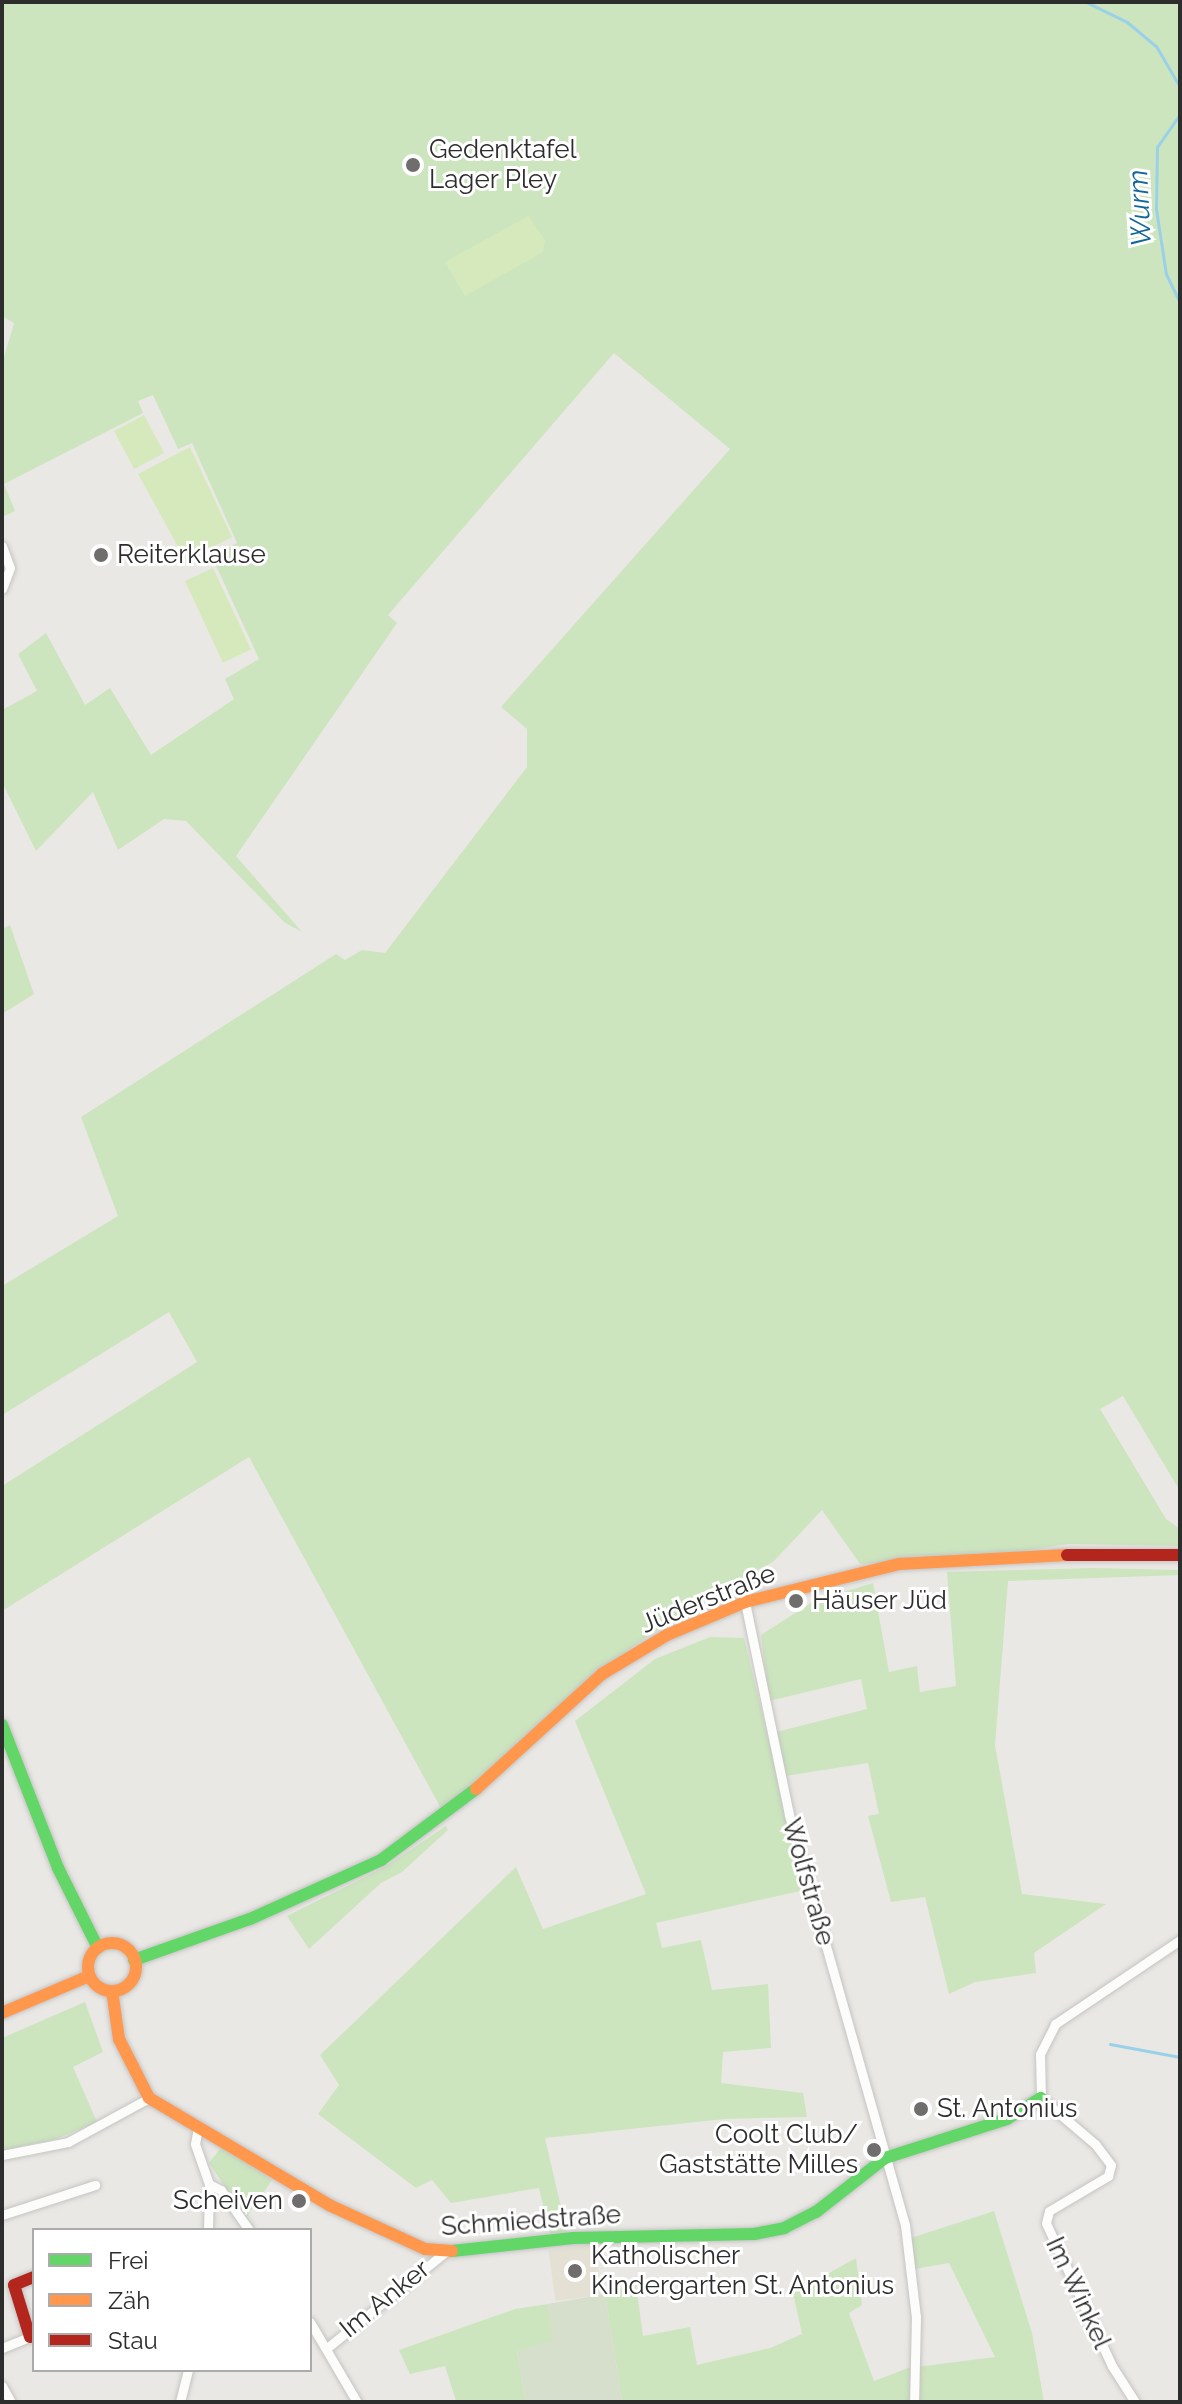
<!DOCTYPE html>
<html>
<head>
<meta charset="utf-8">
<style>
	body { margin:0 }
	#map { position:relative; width:1182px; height:2404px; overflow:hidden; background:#eae8e4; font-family:Raleway,sans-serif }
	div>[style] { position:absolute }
	.education>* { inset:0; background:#e4e0d3; transform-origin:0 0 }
	.green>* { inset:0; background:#cce5be }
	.cemetery>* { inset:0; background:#d6dfcc }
	.pitch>* { inset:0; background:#d6e9bc; transform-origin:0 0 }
	.stream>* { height:3px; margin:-1.5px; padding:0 1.5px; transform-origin:1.5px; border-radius:1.5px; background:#9ad1e9 }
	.roads { filter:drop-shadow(0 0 2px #c4c4c4) drop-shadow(0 0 2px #c4c4c4) }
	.street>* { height:9px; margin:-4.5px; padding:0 4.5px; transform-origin:4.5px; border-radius:4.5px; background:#fcfcfb }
	.fast>* { height:12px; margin:-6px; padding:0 6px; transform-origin:6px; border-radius:6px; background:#63d668 }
	.slow>* { height:12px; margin:-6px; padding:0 6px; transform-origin:6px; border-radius:6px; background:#ff974d }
	.slow>.ring { margin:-6px; padding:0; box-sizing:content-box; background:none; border:12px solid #ff974d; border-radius:50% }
	.jam>* { height:12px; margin:-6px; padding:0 6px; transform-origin:6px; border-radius:6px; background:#b3261e }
	.dots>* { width:22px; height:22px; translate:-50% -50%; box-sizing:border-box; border:4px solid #fff; border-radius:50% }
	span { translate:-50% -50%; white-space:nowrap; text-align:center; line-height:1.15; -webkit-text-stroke:6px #fff; paint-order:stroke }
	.poi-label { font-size:26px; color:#2d2d2d }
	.left { translate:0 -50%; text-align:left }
	.right { translate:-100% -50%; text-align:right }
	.street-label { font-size:26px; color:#2d2d2d }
	.water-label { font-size:28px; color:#12669c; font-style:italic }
	.frame { position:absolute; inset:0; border:4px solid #2d2d2d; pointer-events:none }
	.legend { position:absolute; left:32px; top:2228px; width:280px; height:144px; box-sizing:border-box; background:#fff; border:2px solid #ababab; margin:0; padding:10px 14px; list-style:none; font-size:24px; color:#2d2d2d }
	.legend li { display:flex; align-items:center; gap:16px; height:40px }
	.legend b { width:40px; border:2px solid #ababab }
</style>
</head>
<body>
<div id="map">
	<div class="education">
		<i style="left:595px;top:2244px;width:51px;height:47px;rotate:82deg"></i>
	</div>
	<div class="green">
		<i style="clip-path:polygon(2px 2px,1180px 2px,1180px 1491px,1123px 1396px,1100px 1409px,1166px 1519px,1180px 1529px,1180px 1546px,1068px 1544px,973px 1559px,860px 1564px,822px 1510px,774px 1561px,688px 1609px,599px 1670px,444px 1814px,249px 1457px,2px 1611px,2px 1486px,197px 1362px,169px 1312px,2px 1415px,2px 1286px,118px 1216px,81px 1117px,336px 954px,345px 960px,362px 950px,385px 953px,527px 767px,527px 729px,501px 707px,730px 449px,614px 353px,388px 615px,397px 623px,236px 856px,302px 932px,284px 922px,186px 821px,164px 819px,118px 850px,93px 792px,36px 851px,2px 782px,2px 710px,37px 691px,18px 654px,46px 633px,85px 705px,110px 688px,151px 755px,234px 699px,225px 679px,259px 659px,212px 557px,237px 543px,192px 443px,178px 449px,153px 395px,138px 401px,143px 413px,4px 484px,15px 511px,2px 517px,2px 364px,14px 323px,2px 316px)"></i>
		<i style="clip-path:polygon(10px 925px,34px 994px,2px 1014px,2px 929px)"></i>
		<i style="clip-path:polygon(1094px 1568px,1180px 1570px,1180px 1575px,1008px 1581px,995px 1745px,1022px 1894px,1106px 1904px,1034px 1953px,1036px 1973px,975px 1982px,949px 1994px,925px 1897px,891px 1902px,868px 1816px,879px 1814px,868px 1763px,785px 1776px,776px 1732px,867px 1709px,861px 1679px,769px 1701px,761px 1635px,814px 1601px,873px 1583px,889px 1672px,917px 1666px,920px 1692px,956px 1686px,947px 1572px)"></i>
		<i style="clip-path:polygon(710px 1637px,744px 1638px,805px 1890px,656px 1923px,662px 1948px,701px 1940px,712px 1990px,768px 1984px,771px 2048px,723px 2052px,721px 2083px,803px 2093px,807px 2117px,725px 2119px,545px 2138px,567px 2233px,550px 2234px,539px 2188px,451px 2203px,432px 2180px,416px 2188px,318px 2114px,339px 2085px,320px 2055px,516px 1867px,543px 1929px,646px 1894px,575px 1721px,655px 1659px)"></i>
		<i style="clip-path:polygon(446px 1826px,448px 1830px,402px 1872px,381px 1883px,309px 1949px,287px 1916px,385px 1867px)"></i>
		<i style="clip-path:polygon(85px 2002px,103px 2052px,73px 2067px,97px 2122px,56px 2139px,2px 2151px,2px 2038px)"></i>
		<i style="clip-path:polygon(223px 2145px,272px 2180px,246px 2218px,209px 2163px)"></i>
		<i style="clip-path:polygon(994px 2211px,1032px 2333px,1044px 2402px,622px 2402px,605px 2294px,636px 2284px,643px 2336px,690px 2327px,697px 2365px,770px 2348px,802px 2334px,793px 2293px,856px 2258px,862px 2305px,849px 2313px,874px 2381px,908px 2368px,995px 2357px,949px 2263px,914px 2269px,911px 2238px)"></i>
		<i style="clip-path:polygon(548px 2304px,553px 2341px,517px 2351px,526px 2402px,426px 2402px,456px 2401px,445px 2366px,410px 2374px,399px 2350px,515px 2309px)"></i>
	</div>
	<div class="cemetery">
		<i style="clip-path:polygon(605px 2294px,622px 2402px,526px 2402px,517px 2351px,552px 2341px,548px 2304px)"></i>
	</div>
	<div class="pitch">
		<i style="clip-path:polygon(528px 216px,545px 240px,543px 252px,465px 296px,445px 262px)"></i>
		<i style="left:144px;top:415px;width:43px;height:34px;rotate:62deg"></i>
		<i style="clip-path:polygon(190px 447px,232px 537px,196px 556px,181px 552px,138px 474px)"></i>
		<i style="left:213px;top:568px;width:90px;height:31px;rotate:65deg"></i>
	</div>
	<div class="stream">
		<i style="left:1086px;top:2px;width:46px;rotate:26deg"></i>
		<i style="left:1127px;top:22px;width:38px;rotate:40deg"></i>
		<i style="left:1156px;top:46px;width:48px;rotate:59.7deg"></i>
		<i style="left:1180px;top:114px;width:40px;rotate:124.9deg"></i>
		<i style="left:1157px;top:147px;width:62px;rotate:90.9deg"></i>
		<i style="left:1156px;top:209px;width:66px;rotate:81.3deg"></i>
		<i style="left:1166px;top:274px;width:32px;rotate:64deg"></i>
		<i style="left:1110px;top:2044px;width:71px;rotate:10.5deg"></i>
	</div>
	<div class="roads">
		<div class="street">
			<i style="left:2px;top:546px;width:23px;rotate:70deg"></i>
			<i style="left:10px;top:568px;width:22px;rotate:111deg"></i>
			<i style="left:745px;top:1602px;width:217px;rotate:78.3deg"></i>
			<i style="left:789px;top:1815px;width:426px;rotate:74.2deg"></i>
			<i style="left:905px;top:2225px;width:93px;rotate:83.2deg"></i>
			<i style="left:916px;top:2317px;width:85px;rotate:91.3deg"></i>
			<i style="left:198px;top:2127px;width:17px;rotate:100deg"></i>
			<i style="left:195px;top:2144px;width:42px;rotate:70.7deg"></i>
			<i style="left:209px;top:2184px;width:46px;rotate:91.2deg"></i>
			<i style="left:2px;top:2155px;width:67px;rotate:-11.1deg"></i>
			<i style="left:68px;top:2142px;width:92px;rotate:-28.5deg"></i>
			<i style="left:209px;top:2184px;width:13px;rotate:27deg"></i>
			<i style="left:221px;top:2190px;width:49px;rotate:55deg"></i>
			<i style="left:2px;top:2215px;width:98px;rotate:-17.9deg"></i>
			<i style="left:310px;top:2322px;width:93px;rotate:59.6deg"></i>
			<i style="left:2px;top:2348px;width:35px;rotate:-22deg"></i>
			<i style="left:327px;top:2348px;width:152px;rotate:-39.1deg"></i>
			<i style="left:2px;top:2386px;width:18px;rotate:61deg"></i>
			<i style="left:180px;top:2402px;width:33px;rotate:-76deg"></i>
			<i style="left:1135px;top:2402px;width:43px;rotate:-122.6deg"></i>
			<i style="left:1112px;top:2366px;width:157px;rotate:-114.8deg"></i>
			<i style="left:1046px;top:2223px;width:12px;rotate:-76deg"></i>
			<i style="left:1049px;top:2211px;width:69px;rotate:-30.7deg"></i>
			<i style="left:1108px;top:2176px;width:11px;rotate:-75deg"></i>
			<i style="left:1111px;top:2165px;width:26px;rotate:-127deg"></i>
			<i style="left:1095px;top:2144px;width:71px;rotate:-139.6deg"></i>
			<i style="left:1041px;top:2098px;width:44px;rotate:-91.3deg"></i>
			<i style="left:1040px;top:2054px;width:34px;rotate:-63deg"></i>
			<i style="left:1055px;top:2024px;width:151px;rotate:-33.9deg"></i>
		</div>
		<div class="fast">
			<i style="left:2px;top:1725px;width:154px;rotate:68.6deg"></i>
			<i style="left:58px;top:1868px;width:89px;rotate:63.4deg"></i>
			<i style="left:134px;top:1960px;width:123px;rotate:-19.5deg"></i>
			<i style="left:250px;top:1919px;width:144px;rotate:-24.2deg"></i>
			<i style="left:381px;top:1860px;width:119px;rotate:-36.8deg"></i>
			<i style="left:452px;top:2251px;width:122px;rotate:-6.1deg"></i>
			<i style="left:573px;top:2238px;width:181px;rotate:-1.3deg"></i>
			<i style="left:754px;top:2234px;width:31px;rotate:-11deg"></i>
			<i style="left:784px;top:2228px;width:36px;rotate:-27deg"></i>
			<i style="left:816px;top:2212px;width:88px;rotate:-38deg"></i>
			<i style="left:885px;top:2158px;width:128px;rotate:-17.7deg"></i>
			<i style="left:1007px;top:2119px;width:40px;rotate:-32deg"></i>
		</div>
		<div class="slow">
			<i style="left:476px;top:1789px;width:171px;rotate:-42.4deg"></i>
			<i style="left:602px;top:1674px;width:76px;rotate:-31deg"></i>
			<i style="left:667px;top:1635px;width:85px;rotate:-22.9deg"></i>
			<i style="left:745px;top:1602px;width:159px;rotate:-13.9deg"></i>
			<i style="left:899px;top:1564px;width:168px;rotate:-3.1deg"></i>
			<i class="ring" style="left:88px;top:1943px;width:36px;height:36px"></i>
			<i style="left:112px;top:1991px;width:49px;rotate:81.7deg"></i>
			<i style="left:119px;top:2039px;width:66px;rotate:63deg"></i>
			<i style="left:149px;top:2098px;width:209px;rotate:30.7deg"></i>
			<i style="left:329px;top:2205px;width:106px;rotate:24.6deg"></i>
			<i style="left:425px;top:2249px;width:27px;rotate:4deg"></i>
			<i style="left:2px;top:2013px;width:95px;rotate:-23deg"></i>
		</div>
		<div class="jam">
			<i style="left:1067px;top:1555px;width:113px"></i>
			<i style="left:30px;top:2337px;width:54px;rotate:-107.1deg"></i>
			<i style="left:14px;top:2285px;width:22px;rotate:-22deg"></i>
		</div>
	</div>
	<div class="dots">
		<i style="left:413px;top:165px;background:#6f6e6d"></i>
		<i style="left:101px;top:555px;background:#6f6e6d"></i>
		<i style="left:796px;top:1601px;background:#6f6e6d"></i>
		<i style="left:921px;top:2109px;background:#6f6e6d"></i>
		<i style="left:874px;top:2150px;background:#6f6e6d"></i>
		<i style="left:299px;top:2201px;background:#6f6e6d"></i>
		<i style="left:575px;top:2271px;background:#6f6e6d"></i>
	</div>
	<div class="poi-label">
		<span class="left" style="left:429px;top:165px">Gedenktafel<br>Lager Pley</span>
		<span class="left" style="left:117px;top:555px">Reiterklause</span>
		<span class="left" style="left:812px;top:1601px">Häuser Jüd</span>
		<span class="left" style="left:937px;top:2109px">St. Antonius</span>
		<span class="right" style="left:858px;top:2150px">Coolt Club/<br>Gaststätte Milles</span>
		<span class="right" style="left:283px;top:2201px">Scheiven</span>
		<span class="left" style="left:591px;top:2271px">Katholischer<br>Kindergarten St. Antonius</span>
	</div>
	<div class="street-label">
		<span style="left:708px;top:1599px;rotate:-22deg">Jüderstraße</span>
		<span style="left:808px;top:1882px;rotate:74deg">Wolfstraße</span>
		<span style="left:531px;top:2221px;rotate:-4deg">Schmiedstraße</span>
		<span style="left:1078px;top:2293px;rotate:65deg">Im Winkel</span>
		<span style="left:385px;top:2299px;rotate:-39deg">Im Anker</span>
	</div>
	<div class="water-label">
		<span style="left:1140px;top:208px;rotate:-93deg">Wurm</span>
	</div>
	<div class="frame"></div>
	<ul class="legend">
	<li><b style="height:10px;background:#63d668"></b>Frei</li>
	<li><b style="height:10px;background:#ff974d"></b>Zäh</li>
	<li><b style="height:10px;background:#b3261e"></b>Stau</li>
	</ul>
</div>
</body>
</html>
